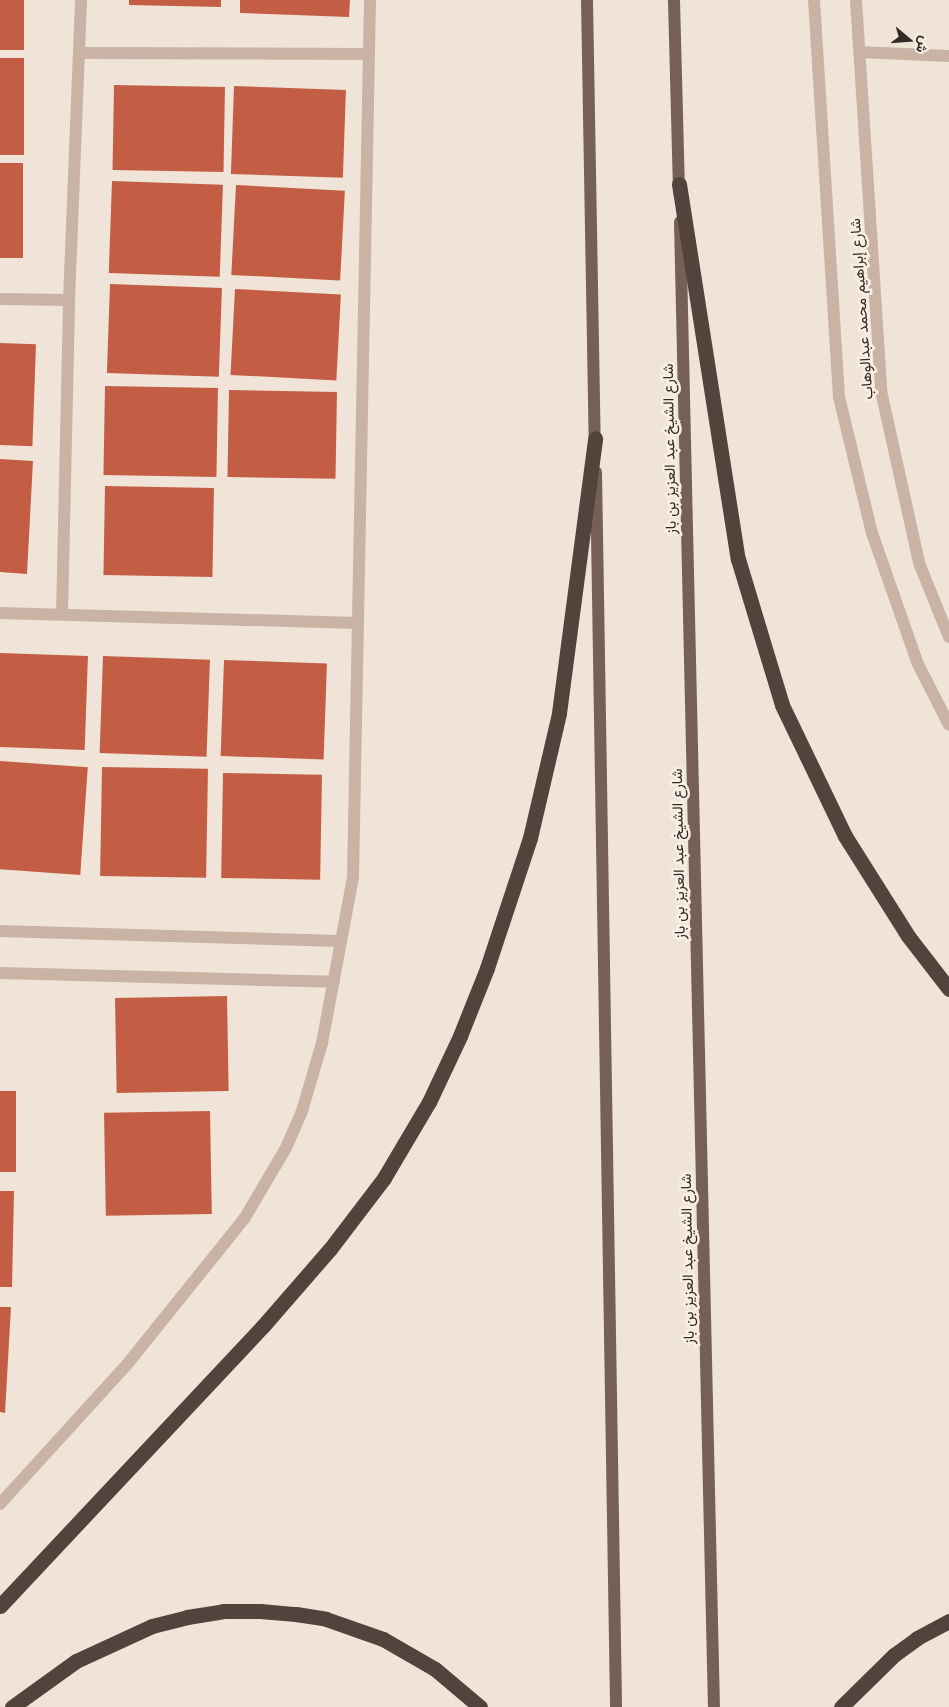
<!DOCTYPE html>
<html>
<head>
<meta charset="utf-8">
<style>
	body { margin:0 }
	#map { position:relative; width:949px; height:1707px; overflow:hidden; background:#f0e4d8; font-family:Arial,Vazirmatn,sans-serif }
	div>[style] { position:absolute }
	.building>* { inset:0; background:#c35e44; transform-origin:0 0 }
	.minor>* { height:12px; margin:-6px; padding:0 6px; transform-origin:6px; border-radius:6px; background:#c8b3a5 }
	.major>* { height:12px; margin:-6px; padding:0 6px; transform-origin:6px; border-radius:6px; background:#756057 }
	.highway>* { height:15px; margin:-7.5px; padding:0 7.5px; transform-origin:7.5px; border-radius:7.5px; background:#54433d }
	span { translate:-50% -50%; white-space:nowrap; text-align:center; line-height:1.15; -webkit-text-stroke:5px #f8eee4; paint-order:stroke }
	.street-label { font-size:15px; color:#332a26 }
	.north { position:absolute; left:884px; top:15px; width:50px; height:50px; -webkit-text-stroke:4px #f8eee4; paint-order:stroke; rotate:108deg; font-size:14px; font-weight:700; line-height:20px; text-align:center; color:#332a26 }
	.north::after { content:''; display:block; margin:auto; width:18px; height:22px; background:#332a26; clip-path:polygon(50% 0,100% 100%,50% 72%,0 100%) }
</style>
</head>
<body>
<div id="map">
	<div class="building">
		<i style="left:0;top:0;width:24px;height:50px"></i>
		<i style="clip-path:polygon(129px 0,221px 0,221px 7px,129px 5px)"></i>
		<i style="clip-path:polygon(240px 0,350px 0,349px 17px,240px 13px)"></i>
		<i style="left:0;top:58px;width:24px;height:97px"></i>
		<i style="left:114px;top:85px;width:111px;height:85px;rotate:1deg"></i>
		<i style="left:234px;top:86px;width:112px;height:88px;rotate:2deg"></i>
		<i style="left:0;top:163px;width:23px;height:95px"></i>
		<i style="left:112px;top:181px;width:111px;height:92px;rotate:2deg"></i>
		<i style="left:236px;top:185px;width:109px;height:90px;rotate:3deg"></i>
		<i style="left:110px;top:284px;width:112px;height:89px;rotate:2deg"></i>
		<i style="left:235px;top:289px;width:106px;height:86px;rotate:3deg"></i>
		<i style="left:0;top:343px;width:36px;height:102px;rotate:2deg"></i>
		<i style="left:105px;top:386px;width:113px;height:89px;rotate:1deg"></i>
		<i style="left:229px;top:390px;width:108px;height:87px;rotate:1deg"></i>
		<i style="clip-path:polygon(0 459px,33px 461px,27px 574px,0 572px)"></i>
		<i style="left:105px;top:486px;width:109px;height:89px;rotate:1deg"></i>
		<i style="left:0;top:653px;width:88px;height:94px;rotate:2deg"></i>
		<i style="left:103px;top:656px;width:107px;height:97px;rotate:2deg"></i>
		<i style="left:224px;top:660px;width:103px;height:96px;rotate:2deg"></i>
		<i style="left:0;top:761px;width:88px;height:108px;rotate:4deg"></i>
		<i style="left:102px;top:767px;width:106px;height:109px;rotate:1deg"></i>
		<i style="left:223px;top:773px;width:99px;height:105px;rotate:1deg"></i>
		<i style="left:227px;top:996px;width:95px;height:112px;rotate:89deg"></i>
		<i style="left:0;top:1091px;width:16px;height:81px"></i>
		<i style="left:210px;top:1111px;width:103px;height:106px;rotate:89deg"></i>
		<i style="clip-path:polygon(0 1191px,14px 1191px,12px 1287px,0 1287px)"></i>
		<i style="clip-path:polygon(0 1307px,11px 1307px,5px 1413px,0 1412px)"></i>
	</div>
	<div class="minor">
		<i style="left:814px;top:0;width:398px;rotate:86.4deg"></i>
		<i style="left:839px;top:397px;width:140px;rotate:76.4deg"></i>
		<i style="left:872px;top:533px;width:139px;rotate:70.7deg"></i>
		<i style="left:918px;top:664px;width:68px;rotate:63.1deg"></i>
		<i style="left:856px;top:0;width:392px;rotate:86.3deg"></i>
		<i style="left:881px;top:391px;width:176px;rotate:77.5deg"></i>
		<i style="left:919px;top:563px;width:80px;rotate:67.9deg"></i>
		<i style="left:860px;top:52px;width:89px;rotate:2.6deg"></i>
		<i style="left:80px;top:53px;width:289px;rotate:0.2deg"></i>
		<i style="left:0;top:299px;width:69px;rotate:0.8deg"></i>
		<i style="left:0;top:613px;width:358px;rotate:1.6deg"></i>
		<i style="left:62px;top:614px;width:314px;rotate:-88.7deg"></i>
		<i style="left:69px;top:300px;width:300px;rotate:-87.7deg"></i>
		<i style="left:0;top:931px;width:341px;rotate:1.7deg"></i>
		<i style="left:0;top:973px;width:334px;rotate:1.5deg"></i>
		<i style="left:0;top:1504px;width:192px;rotate:-47.7deg"></i>
		<i style="left:129px;top:1362px;width:184px;rotate:-51.2deg"></i>
		<i style="left:244px;top:1219px;width:82px;rotate:-59.4deg"></i>
		<i style="left:286px;top:1148px;width:40px;rotate:-66.6deg"></i>
		<i style="left:302px;top:1111px;width:71px;rotate:-73.6deg"></i>
		<i style="left:322px;top:1043px;width:169px;rotate:-79.4deg"></i>
		<i style="left:353px;top:877px;width:877px;rotate:-88.89deg"></i>
	</div>
	<div class="major">
		<i style="left:587px;top:0;width:447px;rotate:89deg"></i>
		<i style="left:674px;top:0;width:192px;rotate:88.5deg"></i>
		<i style="left:680px;top:222px;width:1485px;rotate:88.69deg"></i>
		<i style="left:596px;top:472px;width:1235px;rotate:89.07deg"></i>
	</div>
	<div class="highway">
		<i style="left:679px;top:184px;width:380px;rotate:81.1deg"></i>
		<i style="left:738px;top:559px;width:152px;rotate:73.2deg"></i>
		<i style="left:782px;top:705px;width:145px;rotate:64.3deg"></i>
		<i style="left:845px;top:836px;width:118px;rotate:57.8deg"></i>
		<i style="left:908px;top:936px;width:67px;rotate:52.3deg"></i>
		<i style="left:0;top:1606px;width:384px;rotate:-46.8deg"></i>
		<i style="left:263px;top:1326px;width:102px;rotate:-49deg"></i>
		<i style="left:330px;top:1249px;width:89px;rotate:-52.7deg"></i>
		<i style="left:384px;top:1178px;width:88px;rotate:-59.4deg"></i>
		<i style="left:429px;top:1102px;width:73px;rotate:-64.8deg"></i>
		<i style="left:460px;top:1036px;width:73px;rotate:-68.3deg"></i>
		<i style="left:487px;top:968px;width:137px;rotate:-71.7deg"></i>
		<i style="left:530px;top:838px;width:128px;rotate:-76.9deg"></i>
		<i style="left:559px;top:713px;width:277px;rotate:-82.5deg"></i>
		<i style="left:12px;top:1707px;width:79px;rotate:-35.7deg"></i>
		<i style="left:76px;top:1661px;width:84px;rotate:-24.7deg"></i>
		<i style="left:152px;top:1626px;width:36px;rotate:-14deg"></i>
		<i style="left:187px;top:1617px;width:36px;rotate:-9deg"></i>
		<i style="left:223px;top:1611px;width:37px"></i>
		<i style="left:260px;top:1611px;width:36px;rotate:5deg"></i>
		<i style="left:296px;top:1614px;width:30px;rotate:9deg"></i>
		<i style="left:326px;top:1619px;width:60px;rotate:19.3deg"></i>
		<i style="left:383px;top:1639px;width:60px;rotate:30deg"></i>
		<i style="left:435px;top:1669px;width:59px;rotate:40.2deg"></i>
		<i style="left:841px;top:1707px;width:74px;rotate:-44.5deg"></i>
		<i style="left:894px;top:1655px;width:29px;rotate:-36deg"></i>
		<i style="left:917px;top:1638px;width:36px;rotate:-28deg"></i>
	</div>
	<div class="street-label">
		<span style="left:861px;top:309px;rotate:-94deg">شارع إبراهيم محمد عبدالوهاب</span>
		<span style="left:669px;top:449px;rotate:-91deg">شارع الشيخ عبد العزيز بن باز</span>
		<span style="left:678px;top:854px;rotate:-91deg">شارع الشيخ عبد العزيز بن باز</span>
		<span style="left:687px;top:1259px;rotate:-91deg">شارع الشيخ عبد العزيز بن باز</span>
	</div>
	<div class="north">ش</div>
</div>
</body>
</html>
